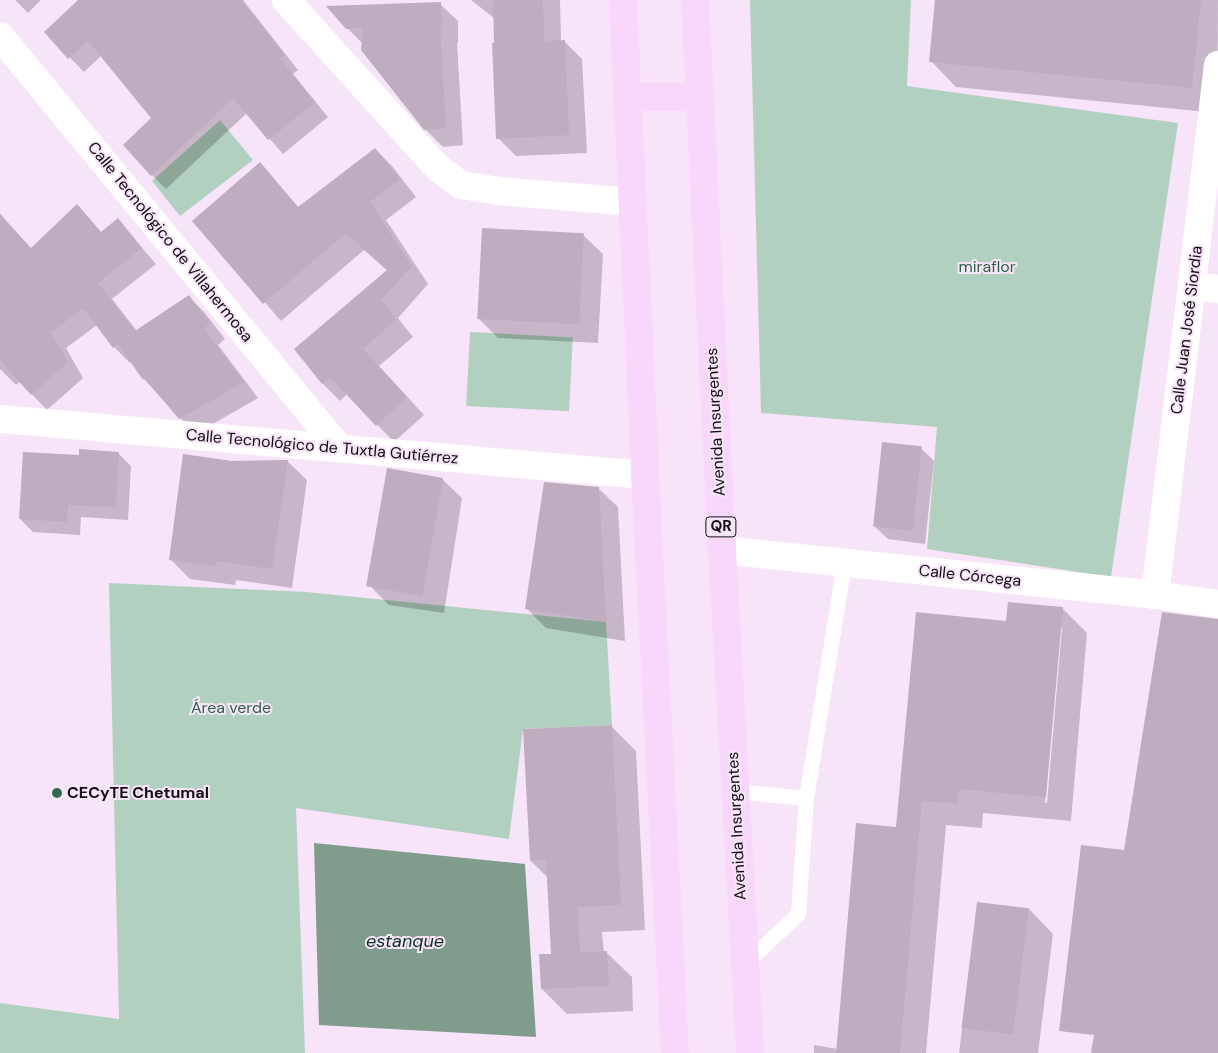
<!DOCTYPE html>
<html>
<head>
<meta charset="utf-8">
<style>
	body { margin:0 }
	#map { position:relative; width:1218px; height:1053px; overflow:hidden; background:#f8e4f9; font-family:"DM Sans",sans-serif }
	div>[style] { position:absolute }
	.green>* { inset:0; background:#b2d0bf; transform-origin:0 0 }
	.water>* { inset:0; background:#7f9c8c }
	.shadow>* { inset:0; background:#0003 }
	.building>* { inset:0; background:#bfacbf; transform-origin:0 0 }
	.lane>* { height:15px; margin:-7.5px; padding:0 7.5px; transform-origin:7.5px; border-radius:7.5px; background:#fff }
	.street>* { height:28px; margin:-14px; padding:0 14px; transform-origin:14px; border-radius:14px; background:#fff }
	.primary>* { height:28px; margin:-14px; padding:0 14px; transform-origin:14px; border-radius:14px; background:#f9d7fa }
	.dots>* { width:14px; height:14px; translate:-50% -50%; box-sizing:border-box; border:2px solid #f8e4f9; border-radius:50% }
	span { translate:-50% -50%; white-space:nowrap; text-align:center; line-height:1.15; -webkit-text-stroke:4px #f8e4f9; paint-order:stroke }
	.shield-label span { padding:1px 4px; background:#f8e4f9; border:1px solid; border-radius:4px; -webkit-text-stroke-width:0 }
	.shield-label { font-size:15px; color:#130d14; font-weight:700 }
	.street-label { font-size:16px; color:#130d14 }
	.park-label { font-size:16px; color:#2d6148 }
	.poi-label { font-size:16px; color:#130d14; font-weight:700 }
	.left { translate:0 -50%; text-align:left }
	.water-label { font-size:18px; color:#083221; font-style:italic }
</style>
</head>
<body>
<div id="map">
	<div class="green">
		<i style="clip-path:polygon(750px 0,911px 0,907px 86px,1178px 123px,1111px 577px,927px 549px,937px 427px,761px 413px)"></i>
		<i style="clip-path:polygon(220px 120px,253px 160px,180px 216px,152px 181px)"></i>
		<i style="left:470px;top:332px;width:103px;height:74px;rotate:3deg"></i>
		<i style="clip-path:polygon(109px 583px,306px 592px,606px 622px,612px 725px,523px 729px,509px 839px,296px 808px,305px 1053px,0 1053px,0 1003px,119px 1019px)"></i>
	</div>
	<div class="water">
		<i style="clip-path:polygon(314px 843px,525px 864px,536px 1037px,319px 1025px)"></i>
	</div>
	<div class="shadow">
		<i style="clip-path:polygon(15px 0,41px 0,28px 13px)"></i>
		<i style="clip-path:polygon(80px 0,243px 0,298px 70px,293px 74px,328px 117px,283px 154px,247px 113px,166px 189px,152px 175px,152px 119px,101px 56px,84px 72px,45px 32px)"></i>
		<i style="clip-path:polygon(471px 0,560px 0,561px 41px,564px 41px,582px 59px,587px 153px,516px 156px,498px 138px,526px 43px)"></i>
		<i style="clip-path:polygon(937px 0,1218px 0,1217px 113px,956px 87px,931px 61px)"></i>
		<i style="clip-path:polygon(440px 4px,458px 21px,458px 43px,457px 43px,463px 145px,443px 147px,425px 129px,363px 44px,347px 28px)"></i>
		<i style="clip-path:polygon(375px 149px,392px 166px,416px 197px,386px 220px,428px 284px,398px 318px,413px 337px,379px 366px,424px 415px,394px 442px,347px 394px,340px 401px,323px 384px,296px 349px,388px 271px,364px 250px,281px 321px,194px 221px,260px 164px,299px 208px)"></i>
		<i style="clip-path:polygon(77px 206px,102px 233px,118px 220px,156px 264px,112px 299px,137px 331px,188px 296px,204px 312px,225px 339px,218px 345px,258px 398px,195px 434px,144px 379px,131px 361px,130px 363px,114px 347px,97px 325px,66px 348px,83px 378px,47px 410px,20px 382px,16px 385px,0 369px,0 214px,31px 249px)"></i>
		<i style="clip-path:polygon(583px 235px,603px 254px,598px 343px,498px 338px,479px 319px)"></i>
		<i style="clip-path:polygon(921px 448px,934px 461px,925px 544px,888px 539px,874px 526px)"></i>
		<i style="clip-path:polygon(118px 453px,131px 466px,128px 520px,81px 517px,80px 535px,33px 532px,20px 519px,80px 456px)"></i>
		<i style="clip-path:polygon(287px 461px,307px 480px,292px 588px,236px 580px,235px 585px,190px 579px,170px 559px,232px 462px)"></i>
		<i style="clip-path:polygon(442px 479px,462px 498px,444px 613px,389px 605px,369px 585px)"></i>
		<i style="clip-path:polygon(598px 488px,618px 507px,625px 641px,546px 628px,526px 608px)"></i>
		<i style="clip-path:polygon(evenodd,1062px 608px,1087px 633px,1071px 821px,983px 813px,982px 828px,946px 825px,926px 1053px,814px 1053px,814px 1045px,838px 1049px,897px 828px,1007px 623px,1062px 608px,1060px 628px,1062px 628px,1047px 803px,1045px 803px,1060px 628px)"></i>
		<i style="clip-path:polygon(611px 726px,636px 751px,645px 930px,602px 932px,604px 952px,606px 952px,632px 977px,633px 1011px,567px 1014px,542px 989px,552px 955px,548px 878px,531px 861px)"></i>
		<i style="clip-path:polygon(978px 903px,1029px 909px,1053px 934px,1038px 1053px,959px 1053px)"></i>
	</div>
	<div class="building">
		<i style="clip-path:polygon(78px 0,241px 0,285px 55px,280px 59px,315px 102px,268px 140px,233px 98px,151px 176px,123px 145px,151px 118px,88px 41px,68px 59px,44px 32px)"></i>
		<i style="clip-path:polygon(493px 0,543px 0,544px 41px,565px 40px,569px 135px,496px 139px,492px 43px,494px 43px)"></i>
		<i style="clip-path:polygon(935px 0,1201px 0,1192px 88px,929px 62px)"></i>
		<i style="clip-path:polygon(441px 2px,442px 26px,440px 26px,446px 128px,424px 130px,361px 50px,363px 28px,346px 29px,326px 6px)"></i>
		<i style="clip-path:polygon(375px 148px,400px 179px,370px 202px,412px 266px,381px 300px,396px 319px,363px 349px,407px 397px,376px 426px,330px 377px,322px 384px,294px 349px,387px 270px,346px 233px,263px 304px,192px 221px,260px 162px,298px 207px)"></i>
		<i style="clip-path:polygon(77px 204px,101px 232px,118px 218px,142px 248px,98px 283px,135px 331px,189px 295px,210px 323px,204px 329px,244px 382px,179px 419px,144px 378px,143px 380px,118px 344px,113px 348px,83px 308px,51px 332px,68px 362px,31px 395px,0 360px,0 214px,31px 248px)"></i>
		<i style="left:482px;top:228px;width:102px;height:91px;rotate:3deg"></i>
		<i style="left:882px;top:442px;width:40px;height:85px;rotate:6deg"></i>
		<i style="clip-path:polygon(79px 449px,119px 452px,116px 507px,68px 505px,67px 522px,19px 519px,23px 452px,79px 455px)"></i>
		<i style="clip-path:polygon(183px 454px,232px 461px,288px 460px,272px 569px,217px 561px,216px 566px,169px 560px)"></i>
		<i style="left:387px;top:468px;width:57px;height:120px;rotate:10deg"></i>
		<i style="clip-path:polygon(544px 482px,599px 487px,606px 622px,525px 609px)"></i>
		<i style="clip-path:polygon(1008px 602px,1063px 607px,1046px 797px,959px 789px,957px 804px,922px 801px,900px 1053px,836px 1053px,856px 823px,896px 827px,916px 612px,1006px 621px)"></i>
		<i style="clip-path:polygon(1162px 612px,1218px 619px,1218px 1053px,1091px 1053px,1094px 1035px,1059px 1031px,1081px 845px,1124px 850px)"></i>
		<i style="clip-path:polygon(612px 725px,621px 905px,578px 907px,580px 953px,607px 951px,609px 986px,541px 989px,539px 954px,551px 954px,546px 860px,530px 861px,523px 729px)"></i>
		<i style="left:977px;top:902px;width:52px;height:127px;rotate:7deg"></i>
	</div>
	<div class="lane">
		<i style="left:735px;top:791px;width:71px;rotate:5.6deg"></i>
		<i style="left:745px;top:963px;width:72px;rotate:-42.8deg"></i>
		<i style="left:798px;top:914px;width:116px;rotate:-86.1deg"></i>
		<i style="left:806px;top:798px;width:238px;rotate:-80.8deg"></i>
	</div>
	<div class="street">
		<i style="left:286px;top:0;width:225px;rotate:47.9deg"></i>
		<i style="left:437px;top:167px;width:30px;rotate:37deg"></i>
		<i style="left:461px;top:185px;width:36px;rotate:9deg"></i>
		<i style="left:497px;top:191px;width:136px;rotate:4.6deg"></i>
		<i style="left:0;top:36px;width:535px;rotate:50.54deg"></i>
		<i style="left:1192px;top:286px;width:26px;rotate:7deg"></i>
		<i style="left:0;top:419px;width:647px;rotate:4.96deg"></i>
		<i style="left:722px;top:550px;width:435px;rotate:5.9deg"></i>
		<i style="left:1155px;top:595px;width:64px;rotate:8.1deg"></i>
		<i style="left:1155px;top:595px;width:534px;rotate:-83.22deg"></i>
	</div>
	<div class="primary">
		<i style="left:623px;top:0;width:476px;rotate:87.3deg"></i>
		<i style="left:645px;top:475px;width:579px;rotate:87.03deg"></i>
		<i style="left:695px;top:0;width:551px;rotate:87.19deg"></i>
		<i style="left:722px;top:550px;width:504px;rotate:86.81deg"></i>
		<i style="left:629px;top:97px;width:71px"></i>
	</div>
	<div class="dots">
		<i style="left:57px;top:793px;background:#32684e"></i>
	</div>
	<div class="shield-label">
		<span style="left:721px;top:527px">QR</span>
	</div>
	<div class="street-label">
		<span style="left:170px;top:242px;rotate:51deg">Calle Tecnológico de Villahermosa</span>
		<span style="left:1187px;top:330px;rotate:-83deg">Calle Juan José Siordia</span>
		<span style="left:716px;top:422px;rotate:-93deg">Avenida Insurgentes</span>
		<span style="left:322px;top:447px;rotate:5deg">Calle Tecnológico de Tuxtla Gutiérrez</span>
		<span style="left:970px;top:576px;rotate:6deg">Calle Córcega</span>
		<span style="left:737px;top:826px;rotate:-93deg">Avenida Insurgentes</span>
	</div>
	<div class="park-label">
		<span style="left:987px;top:267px">miraflor</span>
		<span style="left:231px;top:708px">Área verde</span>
	</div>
	<div class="poi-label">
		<span class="left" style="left:67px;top:793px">CECyTE Chetumal</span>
	</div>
	<div class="water-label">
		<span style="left:405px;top:941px">estanque</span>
	</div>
</div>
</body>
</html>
